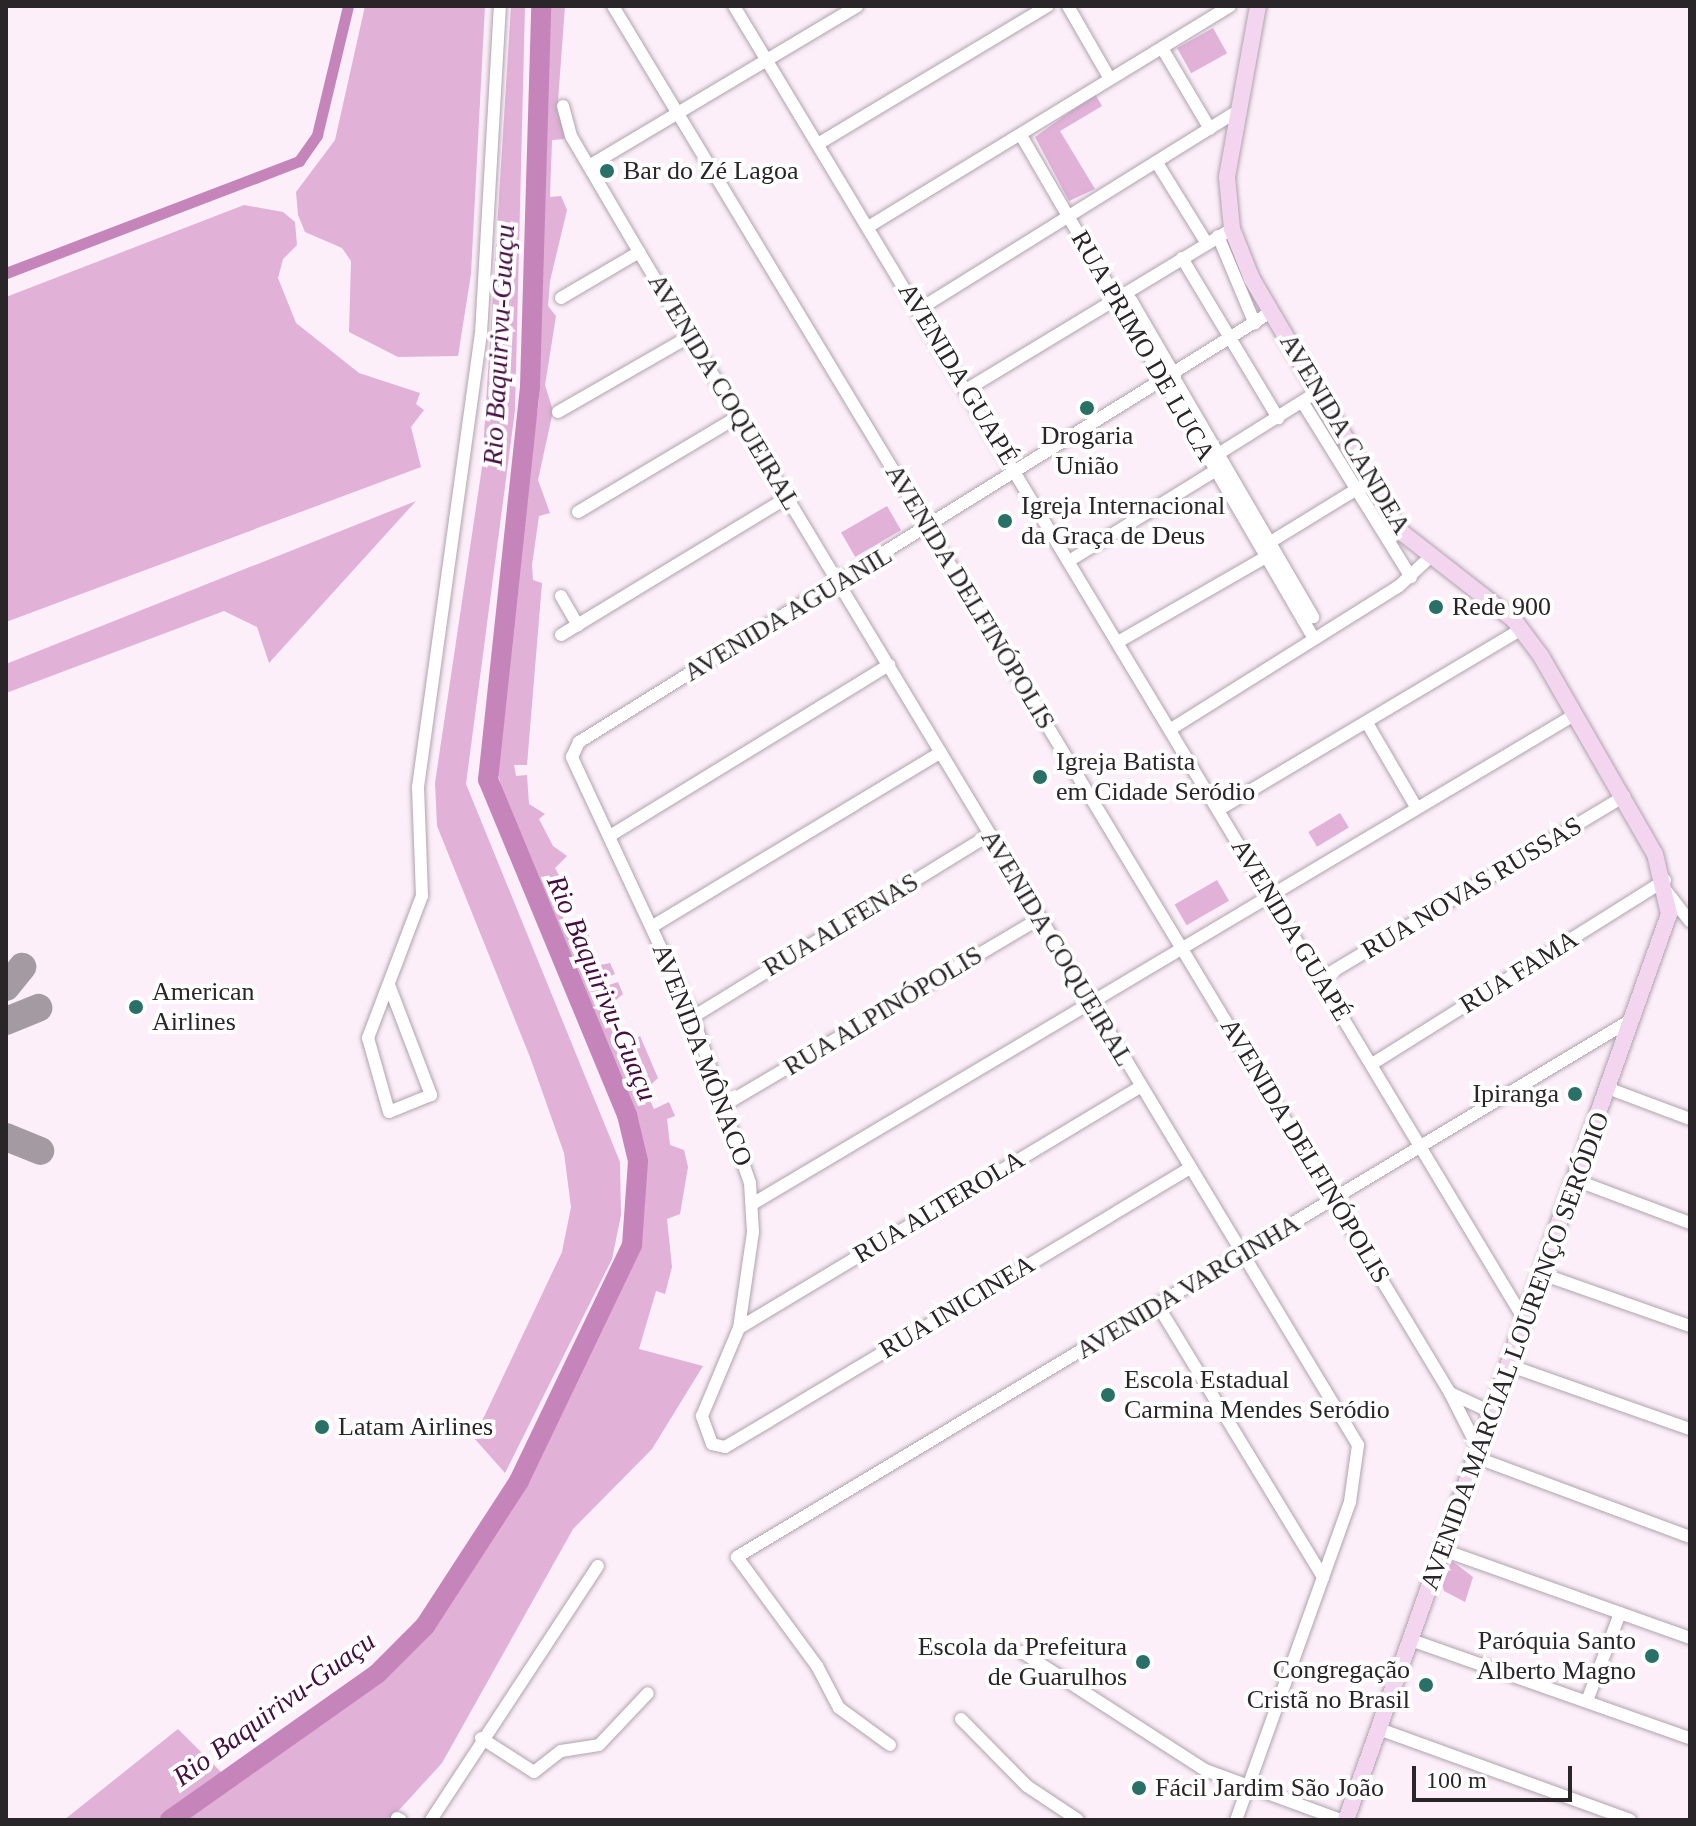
<!DOCTYPE html>
<html>
<head>
<meta charset="utf-8">
<style>
	body { margin:0 }
	#map { position:relative; width:1696px; height:1826px; overflow:hidden; background:#fceff9; font-family:"Times New Roman",serif }
	div>[style] { position:absolute }
	.green>* { inset:0; background:#e1b1d8; transform-origin:0 0 }
	.canal>* { height:11px; margin:-5.5px; padding:0 5.5px; transform-origin:5.5px; border-radius:5.5px; background:#c585bb }
	.river>* { height:20px; margin:-10px; padding:0 10px; transform-origin:10px; border-radius:10px; background:#c585bb }
	.taxiway>* { height:28px; margin:-14px; padding:0 14px; transform-origin:14px; border-radius:14px; background:#a49aa2 }
	.roads { filter:drop-shadow(0 0 2px #afa3ad) drop-shadow(0 0 2px #afa3ad) }
	.minor>* { height:12px; margin:-6px; padding:0 6px; transform-origin:6px; border-radius:6px; background:#fff }
	.secondary>* { height:16px; margin:-8px; padding:0 8px; transform-origin:8px; border-radius:8px; background:#f4d5f0 }
	.dots>* { width:22px; height:22px; translate:-50% -50%; box-sizing:border-box; border:4px solid #fff; border-radius:50% }
	span { translate:-50% -50%; white-space:nowrap; text-align:center; line-height:1.15; -webkit-text-stroke:8px #fff; paint-order:stroke }
	.poi-label { font-size:26px; color:#2a2529 }
	.left { translate:0 -50%; text-align:left }
	.right { translate:-100% -50%; text-align:right }
	.street-label { font-size:26px; color:#2a2529 }
	.water-label { font-size:28px; color:#470e42; font-style:italic }
	.frame { position:absolute; inset:0; border:8px solid #2a2529; pointer-events:none }
	.scale { position:absolute; left:1412px; top:1766px; width:160px; height:36px; box-sizing:border-box; border:4px solid #2a2529; border-top:0; padding-left:10px; font-size:24px; line-height:28px; white-space:nowrap; color:#2a2529; -webkit-text-stroke:6px #fff; paint-order:stroke }
</style>
</head>
<body>
<div id="map">
	<div class="green">
		<i style="clip-path:polygon(365px 6px,485px 6px,471px 274px,458px 356px,398px 357px,349px 332px,351px 261px,342px 248px,305px 232px,298px 215px,296px 192px,335px 140px)"></i>
		<i style="clip-path:polygon(511px 6px,525px 6px,515px 410px,466px 784px,620px 1162px,621px 1215px,612px 1259px,505px 1473px,474px 1438px,562px 1252px,571px 1207px,564px 1153px,530px 1057px,437px 826px,435px 783px,482px 467px)"></i>
		<i style="clip-path:polygon(565px 6px,558px 101px,565px 139px,552px 140px,550px 197px,561px 196px,567px 210px,550px 281px,548px 306px,556px 316px,545px 385px,553px 411px,538px 480px,550px 513px,539px 516px,532px 565px,533px 580px,542px 583px,527px 765px,514px 765px,516px 776px,527px 775px,529px 804px,545px 814px,539px 819px,553px 846px,567px 856px,555px 868px,574px 903px,560px 910px,563px 918px,576px 938px,588px 934px,600px 965px,610px 963px,615px 974px,601px 980px,603px 987px,618px 982px,623px 994px,611px 1004px,612px 1022px,624px 1045px,640px 1036px,658px 1078px,645px 1090px,654px 1109px,669px 1102px,675px 1116px,667px 1119px,670px 1145px,684px 1150px,688px 1167px,680px 1214px,667px 1219px,672px 1267px,665px 1294px,656px 1291px,639px 1349px,703px 1366px,652px 1449px,573px 1529px,442px 1763px,390px 1820px,64px 1820px,178px 1729px,226px 1777px,377px 1674px,467px 1575px,641px 1241px,645px 1201px,633px 1113px,523px 866px,491px 749px,539px 400px,546px 7px)"></i>
		<i style="left:1213px;top:28px;width:29px;height:41px;rotate:61deg"></i>
		<i style="clip-path:polygon(1095px 94px,1102px 106px,1060px 131px,1095px 189px,1069px 201px,1035px 137px)"></i>
		<i style="clip-path:polygon(244px 205px,283px 212px,295px 222px,297px 245px,283px 259px,278px 278px,296px 323px,359px 373px,420px 393px,416px 404px,424px 410px,411px 427px,421px 467px,6px 622px,6px 297px)"></i>
		<i style="clip-path:polygon(416px 501px,269px 663px,257px 627px,224px 611px,6px 693px,6px 664px)"></i>
		<i style="left:887px;top:506px;width:28px;height:53px;rotate:60deg"></i>
		<i style="left:1340px;top:813px;width:17px;height:37px;rotate:59deg"></i>
		<i style="left:1217px;top:880px;width:24px;height:49px;rotate:60deg"></i>
		<i style="clip-path:polygon(1452px 1561px,1473px 1577px,1465px 1602px,1444px 1591px,1441px 1580px)"></i>
	</div>
	<div class="canal">
		<i style="left:6px;top:273px;width:314px;rotate:-20.9deg"></i>
		<i style="left:299px;top:161px;width:32px;rotate:-55deg"></i>
		<i style="left:317px;top:135px;width:133px;rotate:-76.5deg"></i>
	</div>
	<div class="river">
		<i style="left:170px;top:1820px;width:253px;rotate:-35.2deg"></i>
		<i style="left:377px;top:1674px;width:68px;rotate:-45deg"></i>
		<i style="left:425px;top:1626px;width:173px;rotate:-57deg"></i>
		<i style="left:519px;top:1481px;width:262px;rotate:-64.4deg"></i>
		<i style="left:632px;top:1245px;width:84px;rotate:-85.9deg"></i>
		<i style="left:638px;top:1161px;width:47px;rotate:-103.4deg"></i>
		<i style="left:627px;top:1115px;width:363px;rotate:-112.5deg"></i>
		<i style="left:488px;top:780px;width:396px;rotate:-83.9deg"></i>
		<i style="left:530px;top:386px;width:380px;rotate:-88.3deg"></i>
	</div>
	<div class="taxiway">
		<i style="left:6px;top:987px;width:26px;rotate:-51deg"></i>
		<i style="left:6px;top:1021px;width:35px;rotate:-22deg"></i>
		<i style="left:6px;top:1137px;width:37px;rotate:22deg"></i>
	</div>
	<div class="roads">
		<div class="minor">
			<i style="left:613px;top:6px;width:1620px;rotate:58.89deg"></i>
			<i style="left:734px;top:6px;width:1535px;rotate:58.97deg"></i>
			<i style="left:1068px;top:6px;width:84px;rotate:60.1deg"></i>
			<i style="left:1162px;top:48px;width:94px;rotate:59.3deg"></i>
			<i style="left:563px;top:106px;width:31px;rotate:75deg"></i>
			<i style="left:571px;top:136px;width:134px;rotate:59.6deg"></i>
			<i style="left:639px;top:252px;width:1393px;rotate:58.92deg"></i>
			<i style="left:1358px;top:1445px;width:58px;rotate:98deg"></i>
			<i style="left:1350px;top:1502px;width:338px;rotate:109.7deg"></i>
			<i style="left:1022px;top:137px;width:579px;rotate:59.8deg"></i>
			<i style="left:818px;top:144px;width:268px;rotate:-31deg"></i>
			<i style="left:1157px;top:163px;width:93px;rotate:58.2deg"></i>
			<i style="left:589px;top:166px;width:312px;rotate:-30.8deg"></i>
			<i style="left:868px;top:227px;width:424px;rotate:-31.4deg"></i>
			<i style="left:1218px;top:236px;width:95px;rotate:67.2deg"></i>
			<i style="left:1182px;top:258px;width:187px;rotate:59deg"></i>
			<i style="left:561px;top:298px;width:91px;rotate:-30.5deg"></i>
			<i style="left:1131px;top:300px;width:88px;rotate:59.9deg"></i>
			<i style="left:918px;top:310px;width:371px;rotate:-31.9deg"></i>
			<i style="left:1177px;top:383px;width:271px;rotate:59.8deg"></i>
			<i style="left:966px;top:390px;width:311px;rotate:-31.2deg"></i>
			<i style="left:1303px;top:403px;width:205px;rotate:58.2deg"></i>
			<i style="left:558px;top:412px;width:152px;rotate:-29.9deg"></i>
			<i style="left:1215px;top:456px;width:120px;rotate:-32.1deg"></i>
			<i style="left:578px;top:512px;width:187px;rotate:-30.8deg"></i>
			<i style="left:1264px;top:546px;width:124px;rotate:-31.5deg"></i>
			<i style="left:1069px;top:561px;width:172px;rotate:-31.7deg"></i>
			<i style="left:561px;top:596px;width:34px;rotate:60deg"></i>
			<i style="left:561px;top:635px;width:266px;rotate:-31.3deg"></i>
			<i style="left:1118px;top:642px;width:171px;rotate:-29.9deg"></i>
			<i style="left:1367px;top:723px;width:97px;rotate:59.7deg"></i>
			<i style="left:1171px;top:729px;width:269px;rotate:-32.1deg"></i>
			<i style="left:1399px;top:586px;width:40px;rotate:-43deg"></i>
			<i style="left:1218px;top:810px;width:354px;rotate:-30.8deg"></i>
			<i style="left:613px;top:834px;width:324px;rotate:-31.5deg"></i>
			<i style="left:1667px;top:892px;width:37px;rotate:52deg"></i>
			<i style="left:653px;top:926px;width:336px;rotate:-31.1deg"></i>
			<i style="left:1320px;top:979px;width:355px;rotate:-31deg"></i>
			<i style="left:389px;top:985px;width:118px;rotate:69.1deg"></i>
			<i style="left:431px;top:1095px;width:45px;rotate:158deg"></i>
			<i style="left:389px;top:1112px;width:77px;rotate:-105.8deg"></i>
			<i style="left:368px;top:1038px;width:152px;rotate:-69.2deg"></i>
			<i style="left:422px;top:896px;width:109px;rotate:-92.1deg"></i>
			<i style="left:418px;top:787px;width:457px;rotate:-82.1deg"></i>
			<i style="left:481px;top:334px;width:329px;rotate:-86.7deg"></i>
			<i style="left:693px;top:1017px;width:349px;rotate:-31.6deg"></i>
			<i style="left:1372px;top:1064px;width:346px;rotate:-32.1deg"></i>
			<i style="left:1610px;top:1089px;width:85px;rotate:20.6deg"></i>
			<i style="left:726px;top:1104px;width:365px;rotate:-30.6deg"></i>
			<i style="left:1190px;top:1168px;width:491px;rotate:149deg"></i>
			<i style="left:769px;top:1421px;width:51px;rotate:149.4deg"></i>
			<i style="left:725px;top:1447px;width:13px;rotate:-167deg"></i>
			<i style="left:712px;top:1444px;width:30px;rotate:-110deg"></i>
			<i style="left:702px;top:1416px;width:95px;rotate:-67.2deg"></i>
			<i style="left:739px;top:1328px;width:97px;rotate:-81.7deg"></i>
			<i style="left:753px;top:1232px;width:49px;rotate:-93.5deg"></i>
			<i style="left:750px;top:1183px;width:176px;rotate:-109deg"></i>
			<i style="left:693px;top:1017px;width:287px;rotate:-115deg"></i>
			<i style="left:572px;top:757px;width:17px;rotate:-65deg"></i>
			<i style="left:579px;top:742px;width:815px;rotate:-31.86deg"></i>
			<i style="left:1578px;top:1181px;width:120px;rotate:20.6deg"></i>
			<i style="left:754px;top:1203px;width:956px;rotate:-30.75deg"></i>
			<i style="left:1542px;top:1274px;width:157px;rotate:19.4deg"></i>
			<i style="left:1157px;top:1304px;width:320px;rotate:58.7deg"></i>
			<i style="left:739px;top:1328px;width:468px;rotate:-31deg"></i>
			<i style="left:1508px;top:1365px;width:193px;rotate:19.4deg"></i>
			<i style="left:1478px;top:1448px;width:62px;rotate:-117deg"></i>
			<i style="left:1450px;top:1393px;width:45px;rotate:24.9deg"></i>
			<i style="left:1475px;top:1457px;width:229px;rotate:20.4deg"></i>
			<i style="left:1443px;top:1550px;width:262px;rotate:19.6deg"></i>
			<i style="left:1411px;top:1640px;width:296px;rotate:19.4deg"></i>
			<i style="left:1022px;top:1652px;width:218px;rotate:32.8deg"></i>
			<i style="left:1205px;top:1770px;width:145px;rotate:20.2deg"></i>
			<i style="left:1587px;top:1701px;width:94px;rotate:-69.4deg"></i>
			<i style="left:961px;top:1719px;width:94px;rotate:45.4deg"></i>
			<i style="left:1027px;top:1786px;width:61px;rotate:33.7deg"></i>
			<i style="left:1379px;top:1729px;width:267px;rotate:19.9deg"></i>
			<i style="left:481px;top:1738px;width:63px;rotate:32.7deg"></i>
			<i style="left:534px;top:1772px;width:34px;rotate:-38deg"></i>
			<i style="left:561px;top:1751px;width:38px;rotate:-9deg"></i>
			<i style="left:599px;top:1745px;width:71px;rotate:-46.7deg"></i>
			<i style="left:890px;top:1745px;width:63px;rotate:-144deg"></i>
			<i style="left:839px;top:1708px;width:47px;rotate:-117.6deg"></i>
			<i style="left:817px;top:1666px;width:135px;rotate:-126.3deg"></i>
			<i style="left:737px;top:1557px;width:1046px;rotate:-31deg"></i>
			<i style="left:397px;top:1818px;width:4px;rotate:27deg"></i>
			<i style="left:431px;top:1820px;width:304px;rotate:-56.7deg"></i>
		</div>
		<div class="secondary">
			<i style="left:1258px;top:6px;width:174px;rotate:100.3deg"></i>
			<i style="left:1227px;top:177px;width:52px;rotate:84.5deg"></i>
			<i style="left:1232px;top:229px;width:54px;rotate:68.2deg"></i>
			<i style="left:1252px;top:279px;width:292px;rotate:59.6deg"></i>
			<i style="left:1400px;top:531px;width:145px;rotate:38deg"></i>
			<i style="left:1514px;top:620px;width:45px;rotate:53.1deg"></i>
			<i style="left:1541px;top:656px;width:228px;rotate:60.1deg"></i>
			<i style="left:1655px;top:854px;width:62px;rotate:76.9deg"></i>
			<i style="left:1669px;top:914px;width:962px;rotate:109.62deg"></i>
		</div>
	</div>
	<div class="dots">
		<i style="left:607px;top:171px;background:#297066"></i>
		<i style="left:1087px;top:408px;background:#297066"></i>
		<i style="left:1005px;top:521px;background:#297066"></i>
		<i style="left:1436px;top:607px;background:#297066"></i>
		<i style="left:1040px;top:777px;background:#297066"></i>
		<i style="left:136px;top:1007px;background:#297066"></i>
		<i style="left:1575px;top:1094px;background:#297066"></i>
		<i style="left:1108px;top:1395px;background:#297066"></i>
		<i style="left:322px;top:1427px;background:#297066"></i>
		<i style="left:1652px;top:1656px;background:#297066"></i>
		<i style="left:1143px;top:1662px;background:#297066"></i>
		<i style="left:1426px;top:1685px;background:#297066"></i>
		<i style="left:1139px;top:1788px;background:#297066"></i>
	</div>
	<div class="poi-label">
		<span class="left" style="left:623px;top:171px">Bar do Zé Lagoa</span>
		<span style="left:1087px;top:451px">Drogaria<br>União</span>
		<span class="left" style="left:1021px;top:521px">Igreja Internacional<br>da Graça de Deus</span>
		<span class="left" style="left:1452px;top:607px">Rede 900</span>
		<span class="left" style="left:1056px;top:777px">Igreja Batista<br>em Cidade Seródio</span>
		<span class="left" style="left:152px;top:1007px">American<br>Airlines</span>
		<span class="right" style="left:1559px;top:1094px">Ipiranga</span>
		<span class="left" style="left:1124px;top:1395px">Escola Estadual<br>Carmina Mendes Seródio</span>
		<span class="left" style="left:338px;top:1427px">Latam Airlines</span>
		<span class="right" style="left:1636px;top:1656px">Paróquia Santo<br>Alberto Magno</span>
		<span class="right" style="left:1127px;top:1662px">Escola da Prefeitura<br>de Guarulhos</span>
		<span class="right" style="left:1410px;top:1685px">Congregação<br>Cristã no Brasil</span>
		<span class="left" style="left:1155px;top:1788px">Fácil Jardim São João</span>
	</div>
	<div class="street-label">
		<span style="left:1143px;top:346px;rotate:60deg">RUA PRIMO DE LUCA</span>
		<span style="left:958px;top:374px;rotate:59deg">AVENIDA GUAPÉ</span>
		<span style="left:724px;top:392px;rotate:59deg">AVENIDA COQUEIRAL</span>
		<span style="left:1345px;top:434px;rotate:59deg">AVENIDA CANDEA</span>
		<span style="left:970px;top:597px;rotate:59deg">AVENIDA DELFINÓPOLIS</span>
		<span style="left:788px;top:614px;rotate:-31deg">AVENIDA AGUANIL</span>
		<span style="left:1472px;top:888px;rotate:-31deg">RUA NOVAS RUSSAS</span>
		<span style="left:841px;top:925px;rotate:-31deg">RUA ALFENAS</span>
		<span style="left:1291px;top:930px;rotate:59deg">AVENIDA GUAPÉ</span>
		<span style="left:1057px;top:948px;rotate:59deg">AVENIDA COQUEIRAL</span>
		<span style="left:1519px;top:972px;rotate:-32deg">RUA FAMA</span>
		<span style="left:883px;top:1011px;rotate:-31deg">RUA ALPINÓPOLIS</span>
		<span style="left:702px;top:1055px;rotate:69deg">AVENIDA MÔNACO</span>
		<span style="left:1305px;top:1151px;rotate:59deg">AVENIDA DELFINÓPOLIS</span>
		<span style="left:939px;top:1207px;rotate:-31deg">RUA ALTEROLA</span>
		<span style="left:1188px;top:1287px;rotate:-31deg">AVENIDA VARGINHA</span>
		<span style="left:957px;top:1307px;rotate:-31deg">RUA INICINEA</span>
		<span style="left:1515px;top:1351px;rotate:-70deg">AVENIDA MARCIAL LOURENÇO SERÓDIO</span>
	</div>
	<div class="water-label">
		<span style="left:499px;top:345px;rotate:-87deg">Rio Baquirivu-Guaçu</span>
		<span style="left:602px;top:988px;rotate:67deg">Rio Baquirivu-Guaçu</span>
		<span style="left:274px;top:1709px;rotate:-36deg">Rio Baquirivu-Guaçu</span>
	</div>
	<div class="frame"></div>
	<div class="scale">100 m</div>
</div>
</body>
</html>
